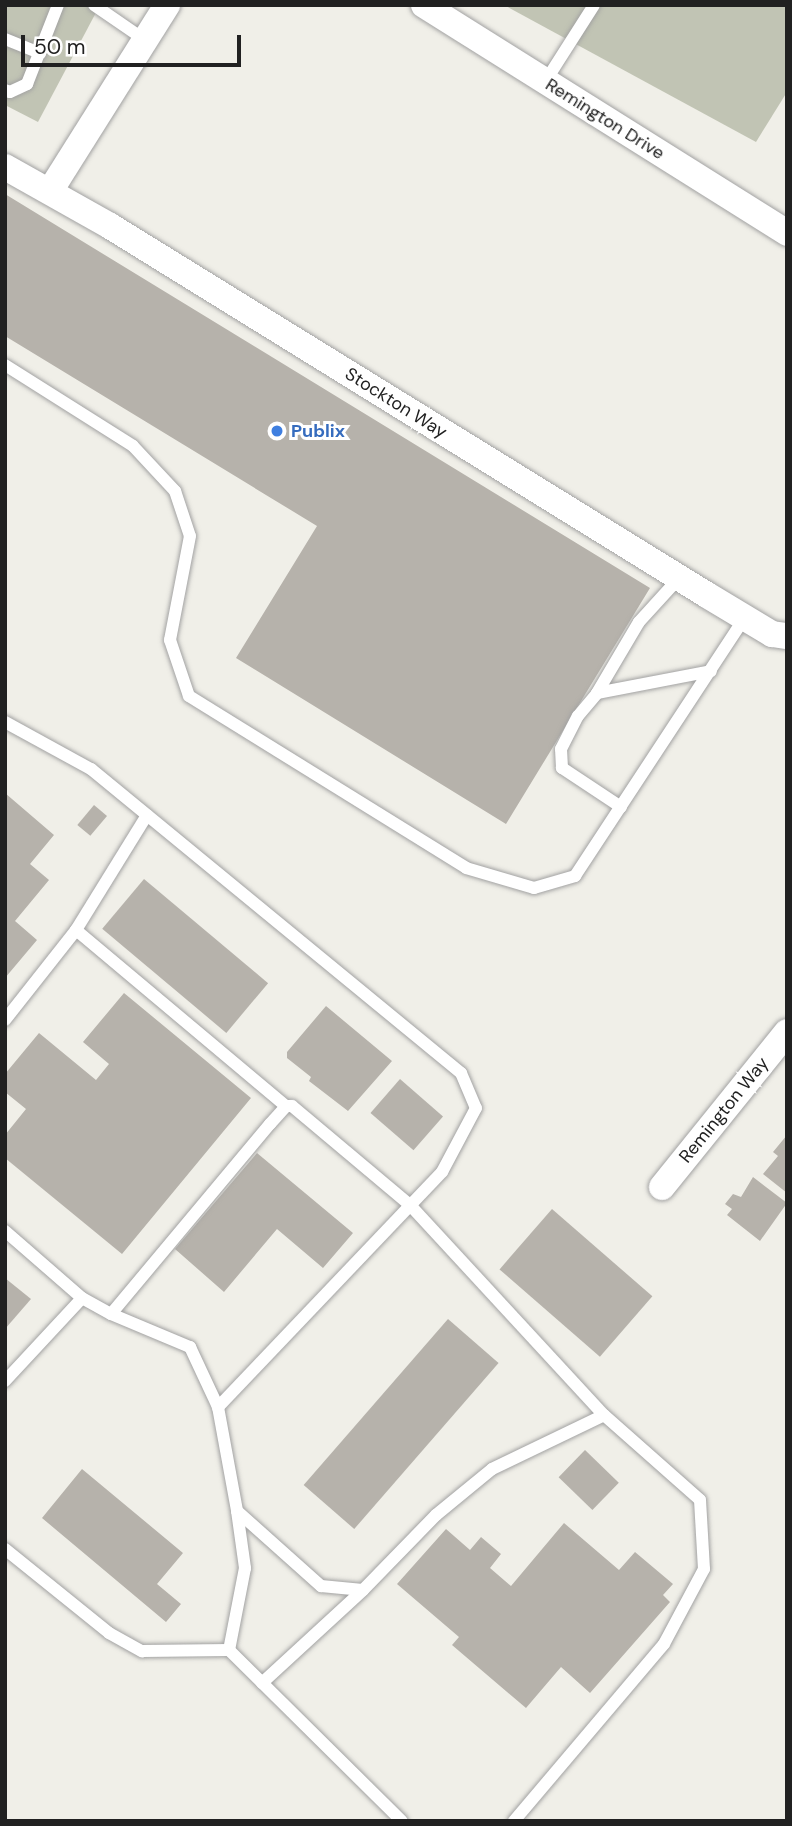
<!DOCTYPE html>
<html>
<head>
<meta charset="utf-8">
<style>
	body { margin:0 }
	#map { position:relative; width:792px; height:1826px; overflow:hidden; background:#f0efe8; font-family:"DM Sans",sans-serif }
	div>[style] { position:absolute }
	.construction>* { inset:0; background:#c1c4b4 }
	.building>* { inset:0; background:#b6b2ab; transform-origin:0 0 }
	.roads { filter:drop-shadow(0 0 2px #a2a2a2) drop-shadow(0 0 2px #a2a2a2) }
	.service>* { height:12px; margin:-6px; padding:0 6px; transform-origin:6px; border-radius:6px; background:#fff }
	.minor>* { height:26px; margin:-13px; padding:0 13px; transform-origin:13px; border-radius:13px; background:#fff }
	.dots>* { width:19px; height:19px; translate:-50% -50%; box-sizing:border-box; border:4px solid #fff; border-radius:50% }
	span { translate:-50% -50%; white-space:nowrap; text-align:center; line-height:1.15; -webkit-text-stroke:6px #fff; paint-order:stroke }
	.street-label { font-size:18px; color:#212121 }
	.shop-label { font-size:18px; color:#366cbe; font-weight:700 }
	.left { translate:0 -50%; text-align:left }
	.frame { position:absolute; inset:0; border:7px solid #212121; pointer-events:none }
	.scale { position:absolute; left:21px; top:35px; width:220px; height:32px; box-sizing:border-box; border:4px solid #212121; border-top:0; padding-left:9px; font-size:21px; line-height:24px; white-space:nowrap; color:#212121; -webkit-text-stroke:5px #fff; paint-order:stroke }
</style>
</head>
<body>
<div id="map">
	<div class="construction">
		<i style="clip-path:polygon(5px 5px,100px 5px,38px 122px,5px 105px)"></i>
		<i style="clip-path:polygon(504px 5px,787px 5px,787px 92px,756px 142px)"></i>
	</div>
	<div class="building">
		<i style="clip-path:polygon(5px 194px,650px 588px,506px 824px,236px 658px,317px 526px,5px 336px)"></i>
		<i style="clip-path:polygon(5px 793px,54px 835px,30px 864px,49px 880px,15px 921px,37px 940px,5px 978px)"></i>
		<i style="left:94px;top:805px;width:17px;height:26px;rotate:40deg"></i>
		<i style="left:144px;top:879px;width:162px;height:65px;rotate:40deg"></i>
		<i style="clip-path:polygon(124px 993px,251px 1098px,122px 1254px,5px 1158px,5px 1135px,26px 1109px,5px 1092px,5px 1074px,39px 1033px,96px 1080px,109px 1064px,83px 1042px)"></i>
		<i style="clip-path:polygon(326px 1006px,392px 1061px,348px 1111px,309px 1081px,311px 1077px,287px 1058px,287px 1052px)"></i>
		<i style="left:400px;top:1079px;width:57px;height:45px;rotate:41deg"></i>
		<i style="clip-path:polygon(787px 1135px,787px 1193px,763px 1174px,778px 1156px,773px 1152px)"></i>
		<i style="clip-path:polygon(257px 1153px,353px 1233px,323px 1268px,277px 1229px,224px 1292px,175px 1249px)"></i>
		<i style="clip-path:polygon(753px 1177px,787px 1203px,760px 1241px,727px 1215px,732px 1209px,725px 1204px,733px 1194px,741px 1197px)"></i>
		<i style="left:552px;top:1209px;width:133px;height:80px;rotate:41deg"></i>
		<i style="clip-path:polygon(5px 1278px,31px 1299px,5px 1329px)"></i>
		<i style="left:448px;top:1319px;width:67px;height:220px;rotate:41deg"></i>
		<i style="left:585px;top:1450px;width:47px;height:38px;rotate:44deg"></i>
		<i style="clip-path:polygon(82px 1469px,183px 1553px,157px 1584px,181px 1604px,166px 1622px,42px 1518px)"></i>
		<i style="clip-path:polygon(564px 1523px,619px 1570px,635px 1552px,673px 1584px,663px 1595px,670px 1602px,590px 1693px,561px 1667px,526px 1708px,452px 1645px,459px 1637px,397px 1584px,446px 1529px,470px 1550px,481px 1537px,501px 1554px,490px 1568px,511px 1586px)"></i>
	</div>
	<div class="roads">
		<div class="service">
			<i style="left:94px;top:5px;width:62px;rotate:34.5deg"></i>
			<i style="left:5px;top:39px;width:38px;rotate:22deg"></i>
			<i style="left:545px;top:82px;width:91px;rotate:-57.5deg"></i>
			<i style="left:5px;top:90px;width:5px;rotate:22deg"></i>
			<i style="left:10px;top:92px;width:19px;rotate:-25deg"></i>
			<i style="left:27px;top:84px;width:85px;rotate:-68.6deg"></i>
			<i style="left:5px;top:365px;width:151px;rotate:32.3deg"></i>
			<i style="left:133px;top:446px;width:62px;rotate:47deg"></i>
			<i style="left:175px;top:491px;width:47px;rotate:71.6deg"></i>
			<i style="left:190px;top:536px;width:106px;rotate:100.9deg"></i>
			<i style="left:170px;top:640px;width:59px;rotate:71.3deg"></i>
			<i style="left:189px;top:696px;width:326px;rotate:31.8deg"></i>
			<i style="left:466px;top:868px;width:71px;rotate:16.4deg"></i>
			<i style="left:534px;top:888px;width:43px;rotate:-16.3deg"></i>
			<i style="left:575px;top:876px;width:310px;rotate:-56.7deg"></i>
			<i style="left:597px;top:693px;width:82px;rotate:-59.4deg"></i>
			<i style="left:639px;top:622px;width:59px;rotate:-47.7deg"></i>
			<i style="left:5px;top:722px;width:98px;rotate:28.7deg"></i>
			<i style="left:91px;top:769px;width:479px;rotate:39.4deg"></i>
			<i style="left:461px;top:1073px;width:38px;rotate:67deg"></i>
			<i style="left:476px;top:1108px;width:72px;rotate:118deg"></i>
			<i style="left:442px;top:1172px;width:325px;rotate:133.6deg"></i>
			<i style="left:621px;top:807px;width:71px;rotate:-146.5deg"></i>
			<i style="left:562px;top:768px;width:19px;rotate:-93deg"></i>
			<i style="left:561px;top:749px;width:37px;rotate:-63deg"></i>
			<i style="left:578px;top:716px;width:30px;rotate:-50deg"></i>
			<i style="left:597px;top:693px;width:116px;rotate:-10.9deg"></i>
			<i style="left:76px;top:930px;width:274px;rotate:40deg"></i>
			<i style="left:5px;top:1020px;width:115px;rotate:-51.7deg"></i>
			<i style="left:76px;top:930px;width:135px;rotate:-58.3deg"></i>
			<i style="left:5px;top:1231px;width:102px;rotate:41deg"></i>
			<i style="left:82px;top:1298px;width:33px;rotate:29deg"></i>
			<i style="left:111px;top:1314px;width:86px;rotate:22.7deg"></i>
			<i style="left:190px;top:1347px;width:66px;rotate:65deg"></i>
			<i style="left:218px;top:1407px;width:106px;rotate:79.6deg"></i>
			<i style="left:237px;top:1511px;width:58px;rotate:82deg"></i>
			<i style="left:245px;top:1568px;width:84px;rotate:101deg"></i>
			<i style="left:111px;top:1314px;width:248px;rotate:-50.1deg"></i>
			<i style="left:270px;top:1124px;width:24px;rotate:-48deg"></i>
			<i style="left:286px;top:1106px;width:6px"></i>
			<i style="left:292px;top:1106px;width:154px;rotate:40deg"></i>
			<i style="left:410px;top:1205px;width:286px;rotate:47.3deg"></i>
			<i style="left:604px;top:1415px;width:128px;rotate:41.5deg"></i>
			<i style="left:700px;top:1500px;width:69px;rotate:86.7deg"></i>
			<i style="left:704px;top:1569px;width:85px;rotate:118.1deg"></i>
			<i style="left:664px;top:1644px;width:232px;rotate:130.3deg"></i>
			<i style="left:5px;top:1381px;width:113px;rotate:-47.1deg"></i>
			<i style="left:237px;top:1511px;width:113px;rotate:41.8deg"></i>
			<i style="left:321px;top:1586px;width:42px;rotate:5.4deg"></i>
			<i style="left:363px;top:1590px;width:105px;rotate:-45.8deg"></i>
			<i style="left:436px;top:1515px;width:72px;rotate:-39.4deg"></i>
			<i style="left:492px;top:1469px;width:124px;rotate:-25.7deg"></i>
			<i style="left:5px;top:1549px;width:134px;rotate:38.9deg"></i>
			<i style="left:109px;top:1633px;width:38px;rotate:29deg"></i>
			<i style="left:142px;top:1651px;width:87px;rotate:-0.7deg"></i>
			<i style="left:229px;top:1650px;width:243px;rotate:44.7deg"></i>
			<i style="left:262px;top:1683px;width:137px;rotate:-42.6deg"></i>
		</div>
		<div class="minor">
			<i style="left:424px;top:5px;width:429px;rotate:32.1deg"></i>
			<i style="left:5px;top:167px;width:120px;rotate:29.3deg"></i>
			<i style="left:110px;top:226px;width:702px;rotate:31.72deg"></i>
			<i style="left:707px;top:595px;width:76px;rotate:31deg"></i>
			<i style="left:772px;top:634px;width:15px;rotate:8deg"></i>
			<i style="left:50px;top:191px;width:220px;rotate:-57.8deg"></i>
			<i style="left:662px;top:1187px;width:199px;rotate:-51.1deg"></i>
		</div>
	</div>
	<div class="dots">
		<i style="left:277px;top:431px;background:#3f7fe0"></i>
	</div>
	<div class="street-label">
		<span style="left:605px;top:119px;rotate:32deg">Remington Drive</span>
		<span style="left:396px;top:403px;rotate:32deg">Stockton Way</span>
		<span style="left:724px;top:1110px;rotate:-51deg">Remington Way</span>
	</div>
	<div class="shop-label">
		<span class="left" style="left:291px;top:431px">Publix</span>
	</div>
	<div class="frame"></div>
	<div class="scale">50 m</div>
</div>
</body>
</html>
